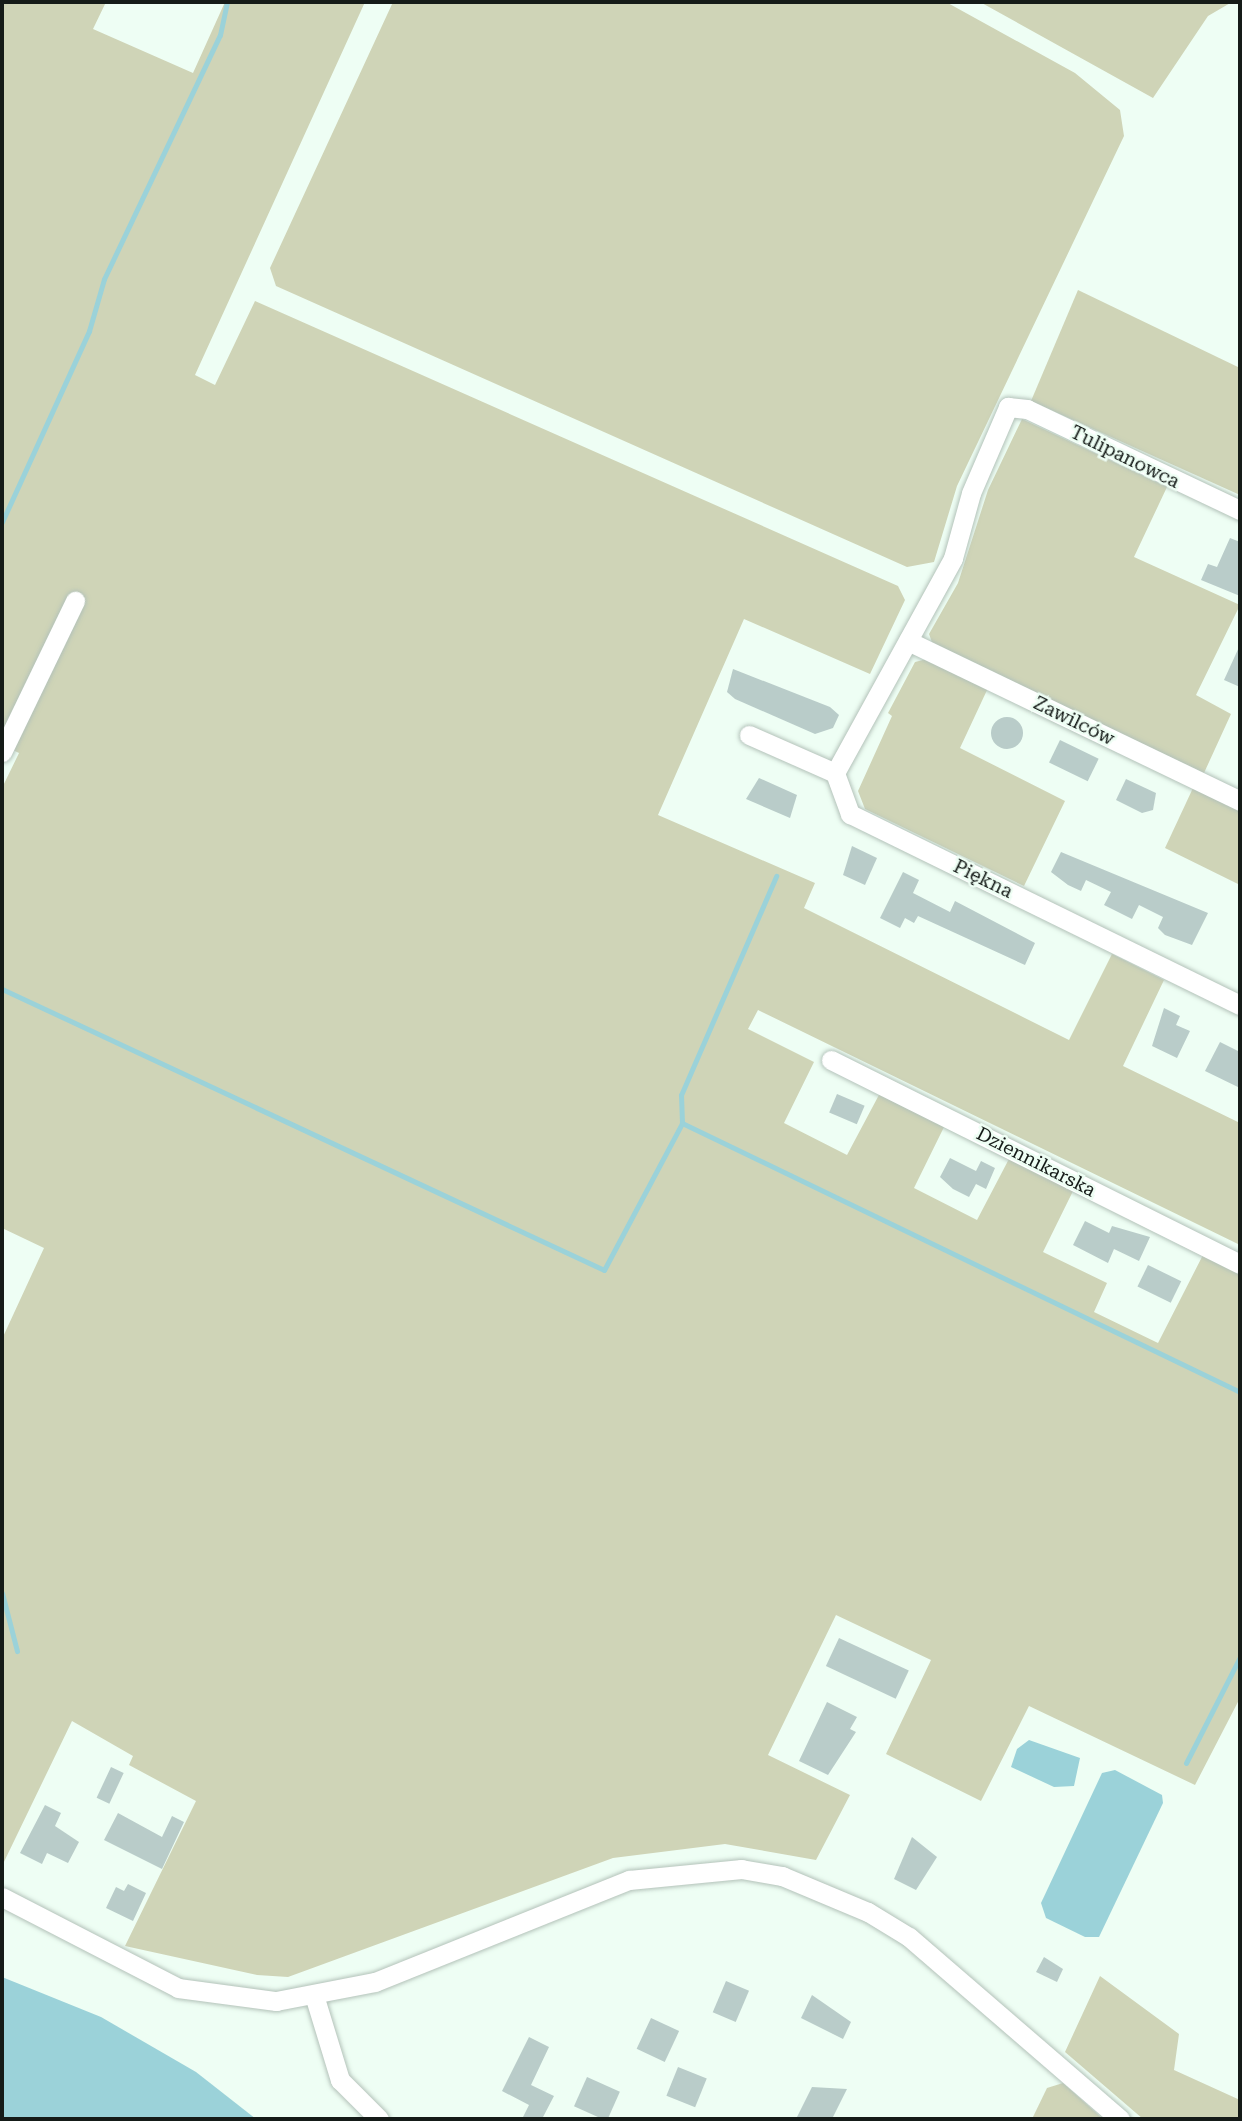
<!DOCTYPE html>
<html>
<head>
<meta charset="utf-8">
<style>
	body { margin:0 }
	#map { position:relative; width:1242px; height:2121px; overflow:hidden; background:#eefef4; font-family:"Roboto Serif",serif }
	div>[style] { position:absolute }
	.green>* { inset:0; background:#cfd4b7 }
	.water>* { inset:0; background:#9bd2d9 }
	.stream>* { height:5px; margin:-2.5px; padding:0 2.5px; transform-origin:2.5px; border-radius:2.5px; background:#9bd2d9 }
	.building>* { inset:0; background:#b9ccc9; transform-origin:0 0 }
	.round { border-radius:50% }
	.roads { filter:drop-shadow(0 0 2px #b3c2b9) drop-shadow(0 0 2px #b3c2b9) }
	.minor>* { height:19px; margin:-9.5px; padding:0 9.5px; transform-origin:9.5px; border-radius:9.5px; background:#fff }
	span { translate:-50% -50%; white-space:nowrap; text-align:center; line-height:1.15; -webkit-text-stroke:5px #eefef4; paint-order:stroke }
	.street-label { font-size:19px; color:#151b18 }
	.frame { position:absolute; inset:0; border:4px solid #151b18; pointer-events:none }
</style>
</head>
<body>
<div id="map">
	<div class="green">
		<i style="clip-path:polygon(2px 2px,106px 2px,93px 29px,193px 73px,225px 2px,365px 2px,195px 375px,215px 385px,255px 301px,898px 586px,905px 600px,870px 674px,744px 619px,658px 815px,815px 883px,804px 908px,1069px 1040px,1112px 954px,1164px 980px,1123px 1066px,1240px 1123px,1240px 1245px,758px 1010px,748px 1029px,814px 1062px,784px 1123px,847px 1155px,880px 1093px,945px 1125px,914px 1188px,977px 1220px,1010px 1157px,1074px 1189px,1043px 1252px,1107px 1283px,1094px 1312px,1158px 1343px,1204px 1253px,1240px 1271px,1240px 1698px,1195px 1785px,1029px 1706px,981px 1801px,886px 1754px,931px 1660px,836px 1615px,768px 1755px,850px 1795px,816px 1860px,725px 1844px,613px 1858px,288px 1977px,257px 1975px,125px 1946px,196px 1801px,129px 1765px,133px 1756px,72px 1721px,2px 1866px,2px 1339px,44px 1248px,2px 1228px,2px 788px,19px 753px,2px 745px)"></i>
		<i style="clip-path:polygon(393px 2px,946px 2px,1075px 73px,1120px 110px,1124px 136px,957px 486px,934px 562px,907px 567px,276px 286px,270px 268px)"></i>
		<i style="clip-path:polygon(980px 2px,1232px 2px,1208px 16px,1153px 98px)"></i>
		<i style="clip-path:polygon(1078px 290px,1240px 368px,1240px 495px,1031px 401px)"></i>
		<i style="clip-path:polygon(1022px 419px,1167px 487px,1134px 557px,1240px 605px,1196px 695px,1231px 714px,1204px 773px,933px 645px,929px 634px,958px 583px,988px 490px)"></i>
		<i style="clip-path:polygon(927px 659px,988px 688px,960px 748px,1065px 801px,1024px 886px,865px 809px,858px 791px,892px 716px,888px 713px,915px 662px)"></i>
		<i style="clip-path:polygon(1193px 788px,1240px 811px,1240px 885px,1165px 848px)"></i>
		<i style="clip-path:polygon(1100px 1976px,1179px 2034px,1174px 2070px,1240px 2100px,1240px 2119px,1143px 2119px,1065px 2052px)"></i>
		<i style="clip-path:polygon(1063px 2083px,1103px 2119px,1032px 2119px,1047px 2088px)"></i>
	</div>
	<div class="water">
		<i style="clip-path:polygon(1029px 1740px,1080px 1758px,1074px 1786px,1054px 1787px,1011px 1767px,1017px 1749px)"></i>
		<i style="clip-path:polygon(1115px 1770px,1162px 1795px,1163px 1803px,1099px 1937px,1085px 1937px,1046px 1918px,1041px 1903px,1102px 1773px)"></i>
		<i style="clip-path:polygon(2px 1977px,101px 2017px,196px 2072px,256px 2119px,2px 2119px)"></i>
	</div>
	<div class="stream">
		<i style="left:2px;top:522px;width:210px;rotate:-65.5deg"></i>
		<i style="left:89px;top:331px;width:54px;rotate:-73.9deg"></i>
		<i style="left:104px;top:279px;width:270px;rotate:-64.6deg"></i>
		<i style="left:220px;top:35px;width:34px;rotate:-78deg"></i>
		<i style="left:2px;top:989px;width:664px;rotate:25.02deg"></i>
		<i style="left:604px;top:1270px;width:166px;rotate:-62deg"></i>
		<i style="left:682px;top:1123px;width:619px;rotate:25.74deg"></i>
		<i style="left:682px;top:1123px;width:28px;rotate:-92deg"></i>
		<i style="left:681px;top:1095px;width:239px;rotate:-66.5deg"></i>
		<i style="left:2px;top:1593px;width:60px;rotate:75.5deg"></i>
		<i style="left:1186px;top:1763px;width:119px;rotate:-63deg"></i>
	</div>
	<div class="building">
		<i style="clip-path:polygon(1230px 538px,1240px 542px,1240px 596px,1201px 580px,1208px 564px,1217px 567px)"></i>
		<i style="clip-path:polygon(1240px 645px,1240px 687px,1224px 680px)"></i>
		<i style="clip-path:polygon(733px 669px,830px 707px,839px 715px,833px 728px,815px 734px,735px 699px,727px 692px)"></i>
		<i class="round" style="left:991px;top:717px;width:32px;height:32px"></i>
		<i style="left:1060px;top:740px;width:43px;height:25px;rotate:26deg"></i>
		<i style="clip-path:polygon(759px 778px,797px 795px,790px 818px,746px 799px)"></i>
		<i style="clip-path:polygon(1126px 779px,1156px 793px,1153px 810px,1142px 813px,1116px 800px)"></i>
		<i style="clip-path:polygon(852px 846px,877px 858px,865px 885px,843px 875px)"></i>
		<i style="clip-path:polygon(1061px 852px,1208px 913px,1192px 945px,1165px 935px,1158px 928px,1163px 917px,1139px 905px,1132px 919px,1104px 905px,1111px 892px,1086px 880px,1081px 891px,1068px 885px,1051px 872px)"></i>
		<i style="clip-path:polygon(903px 872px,919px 880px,913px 893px,950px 912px,955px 901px,1035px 943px,1025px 965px,918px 916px,914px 923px,905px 918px,900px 928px,880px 918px)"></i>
		<i style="clip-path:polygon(1164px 1008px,1180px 1016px,1176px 1025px,1190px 1031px,1177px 1058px,1152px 1046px)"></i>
		<i style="clip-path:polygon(1220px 1042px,1240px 1052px,1240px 1088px,1205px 1071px)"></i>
		<i style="left:837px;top:1094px;width:30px;height:20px;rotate:23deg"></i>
		<i style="clip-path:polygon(950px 1158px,976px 1171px,981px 1161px,995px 1168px,986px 1189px,976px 1184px,969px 1197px,953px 1189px,940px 1177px)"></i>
		<i style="clip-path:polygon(1085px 1221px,1109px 1233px,1112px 1226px,1150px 1237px,1139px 1261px,1114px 1249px,1108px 1263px,1073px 1245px)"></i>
		<i style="left:1148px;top:1265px;width:37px;height:24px;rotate:26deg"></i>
		<i style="left:839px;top:1638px;width:77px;height:31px;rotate:25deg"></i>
		<i style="clip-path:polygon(827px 1702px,857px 1717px,850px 1729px,856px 1732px,828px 1775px,799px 1761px)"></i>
		<i style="left:111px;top:1767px;width:14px;height:34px;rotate:25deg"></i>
		<i style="clip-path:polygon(45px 1805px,61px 1813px,55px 1826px,79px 1842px,68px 1863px,47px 1853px,42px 1864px,20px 1853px)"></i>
		<i style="clip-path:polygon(118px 1813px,162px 1837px,172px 1816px,184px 1822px,162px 1869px,104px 1840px)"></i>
		<i style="clip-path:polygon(912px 1837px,937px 1857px,916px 1890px,894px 1879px)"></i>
		<i style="clip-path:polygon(128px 1884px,146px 1893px,133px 1921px,106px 1908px,116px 1887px,124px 1891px)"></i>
		<i style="clip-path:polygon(1044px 1957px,1063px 1969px,1057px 1982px,1036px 1972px)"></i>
		<i style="left:726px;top:1981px;width:25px;height:34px;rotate:23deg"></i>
		<i style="clip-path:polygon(812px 1995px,851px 2022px,843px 2039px,801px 2018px)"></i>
		<i style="left:651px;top:2018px;width:31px;height:34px;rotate:25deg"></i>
		<i style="clip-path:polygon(529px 2037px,549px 2047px,531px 2085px,554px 2096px,542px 2119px,522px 2119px,529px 2105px,502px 2091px)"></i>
		<i style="left:678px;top:2067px;width:31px;height:31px;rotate:22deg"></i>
		<i style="left:587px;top:2077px;width:36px;height:32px;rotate:24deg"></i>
		<i style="clip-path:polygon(812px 2087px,847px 2089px,832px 2119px,796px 2119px)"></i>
	</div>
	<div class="roads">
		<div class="minor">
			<i style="left:908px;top:641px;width:369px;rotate:25.7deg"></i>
			<i style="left:749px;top:735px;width:94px;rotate:23.8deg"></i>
			<i style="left:2px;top:752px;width:168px;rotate:-64.2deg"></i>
			<i style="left:835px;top:773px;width:245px;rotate:-61.2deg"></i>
			<i style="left:953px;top:558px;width:67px;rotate:-74.5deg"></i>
			<i style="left:971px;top:493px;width:94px;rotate:-66.7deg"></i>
			<i style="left:1008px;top:407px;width:19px;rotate:6deg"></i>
			<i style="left:1027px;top:409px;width:236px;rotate:25.4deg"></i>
			<i style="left:835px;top:773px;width:44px;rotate:69.9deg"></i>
			<i style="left:850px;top:814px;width:434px;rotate:26.1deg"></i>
			<i style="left:831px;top:1060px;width:457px;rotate:26.5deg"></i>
			<i style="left:2px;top:1897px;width:198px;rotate:27.3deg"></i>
			<i style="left:178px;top:1988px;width:99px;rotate:7.6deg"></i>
			<i style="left:276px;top:2001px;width:101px;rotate:-10.9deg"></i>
			<i style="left:375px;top:1982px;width:274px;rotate:-21.9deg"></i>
			<i style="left:629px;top:1880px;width:113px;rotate:-5.6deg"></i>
			<i style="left:741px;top:1869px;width:42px;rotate:9.7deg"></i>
			<i style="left:782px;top:1876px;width:93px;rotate:22.7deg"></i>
			<i style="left:868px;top:1912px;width:48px;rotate:31.4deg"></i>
			<i style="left:909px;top:1937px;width:279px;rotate:40.8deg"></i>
			<i style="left:314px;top:1995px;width:89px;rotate:73deg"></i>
			<i style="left:340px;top:2080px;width:55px;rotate:45deg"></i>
		</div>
	</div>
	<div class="street-label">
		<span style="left:1125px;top:457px;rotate:26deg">Tulipanowca</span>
		<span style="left:1074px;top:721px;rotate:26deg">Zawilców</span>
		<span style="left:983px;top:879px;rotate:26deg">Piękna</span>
		<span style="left:1036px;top:1162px;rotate:27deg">Dziennikarska</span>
	</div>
	<div class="frame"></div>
</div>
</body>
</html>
